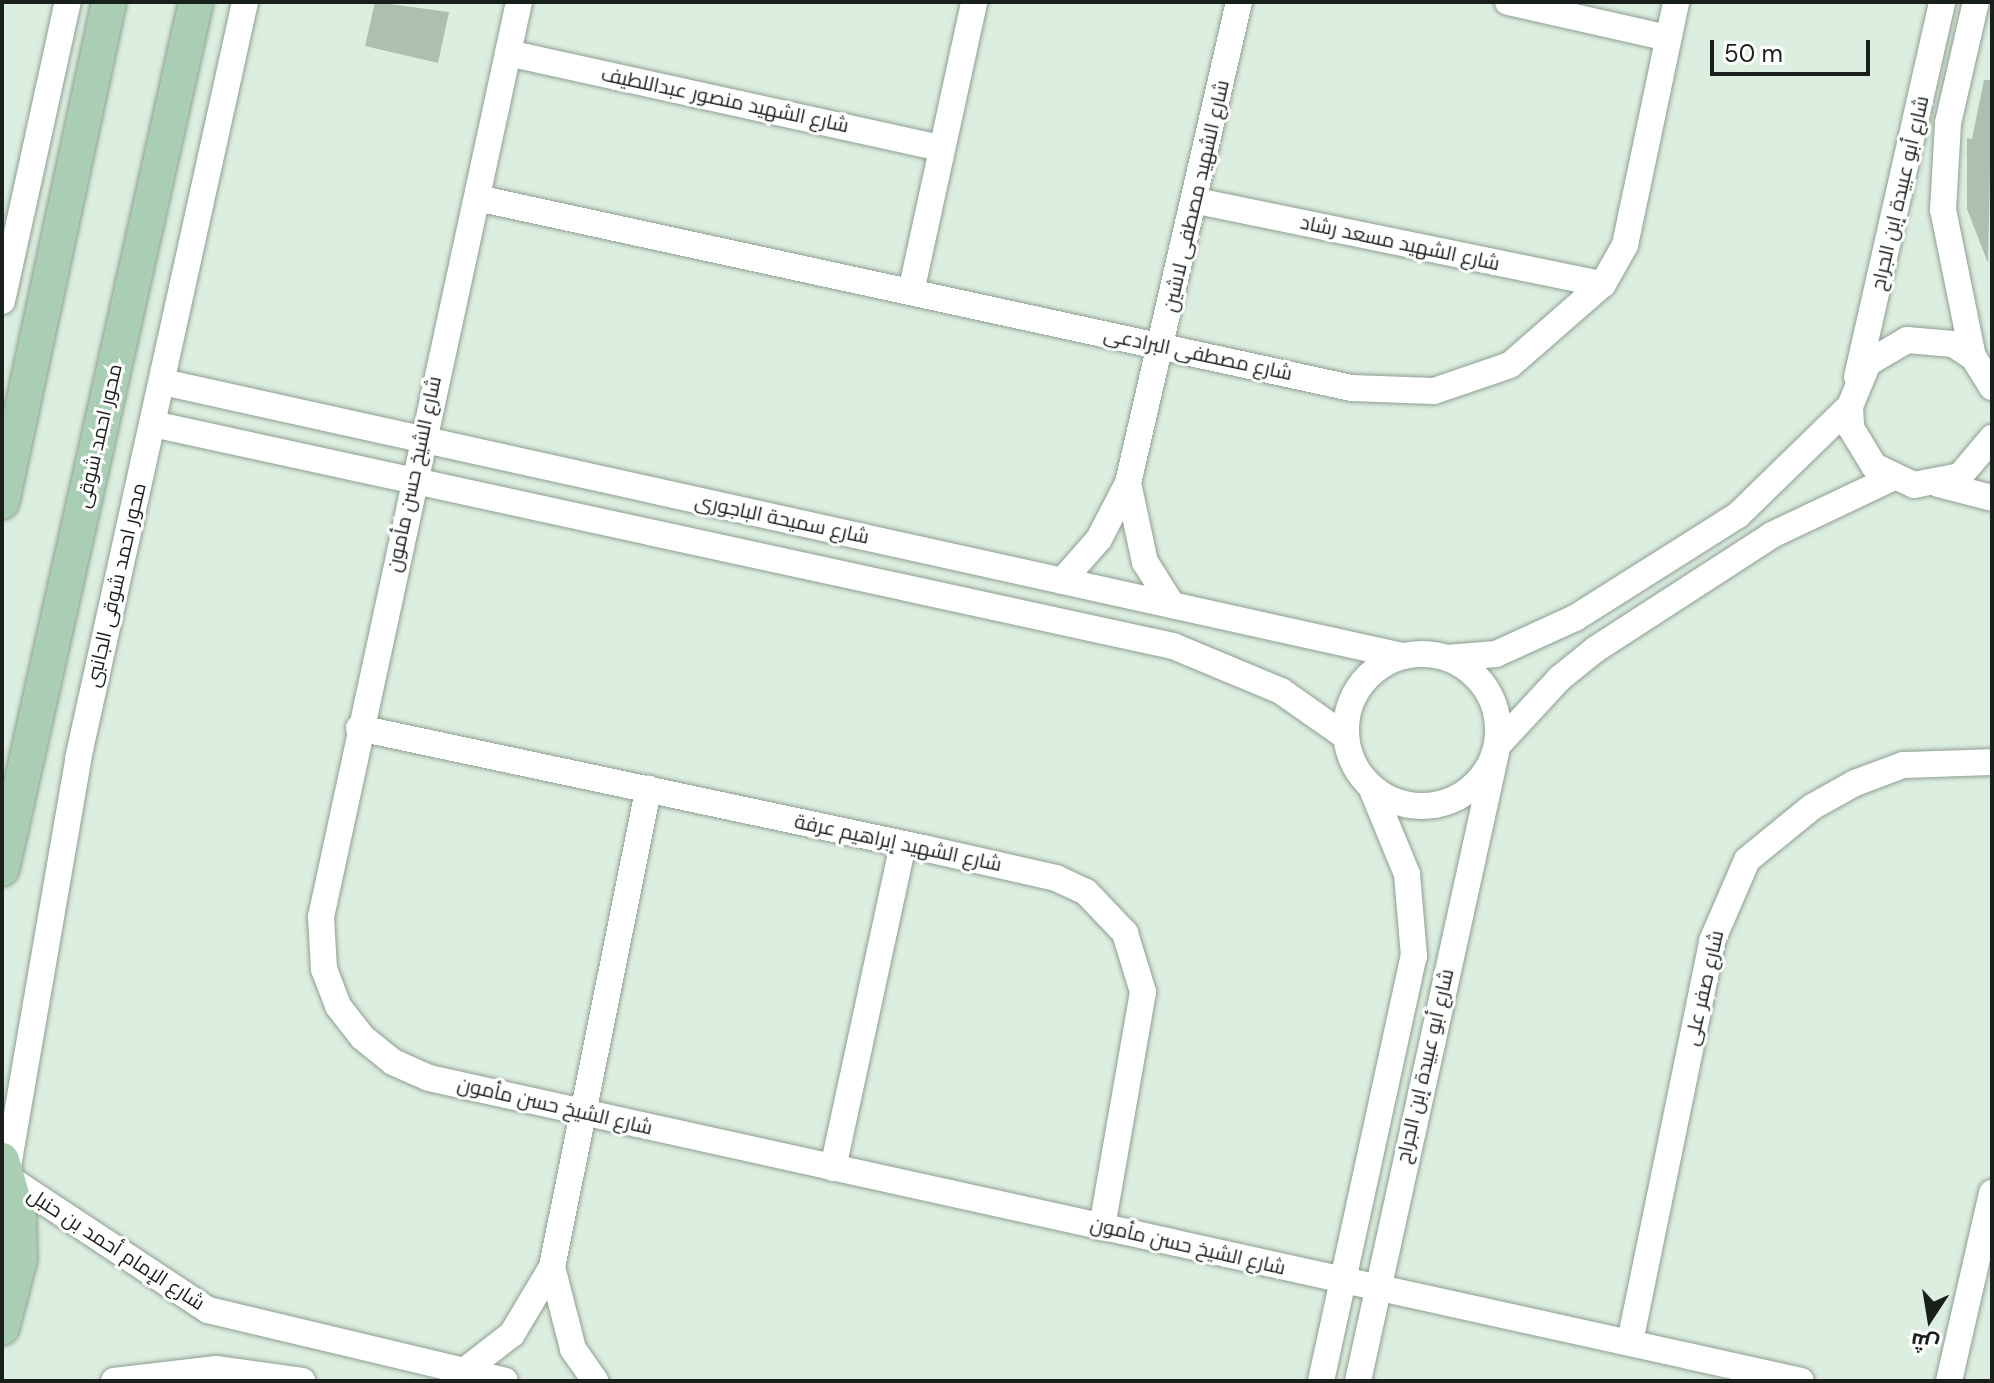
<!DOCTYPE html>
<html>
<head>
<meta charset="utf-8">
<style>
  body { margin:0 }
  #map { position:relative; width:1994px; height:1383px; overflow:hidden; background:#dceee0; font-family:"DM Sans",Cairo,sans-serif }
  div>[style] { position:absolute }
  .building>* { inset:0; background:#adbfb1 }
  .roads { filter:drop-shadow(0 0 2px #8e9f91) drop-shadow(0 0 2px #8e9f91) }
  .minor>* { height:26px; margin:-13px; padding:0 13px; transform-origin:13px; border-radius:13px; background:#fff }
  .minor>.ring { margin:-13px; padding:0; box-sizing:content-box; background:none; border:26px solid #fff; border-radius:50% }
  .major>* { height:34px; margin:-17px; padding:0 17px; transform-origin:17px; border-radius:17px; background:#aaceb3 }
  span { translate:-50% -50%; white-space:nowrap; text-align:center; line-height:1.15; -webkit-text-stroke:6px #fff; paint-order:stroke }
  .street-label { font-size:20px; color:#191f1a }
  .frame { position:absolute; inset:0; border:4px solid #191f1a; pointer-events:none }
  .north { position:absolute; left:1890px; top:1279px; width:80px; height:80px; -webkit-text-stroke:6px #fff; paint-order:stroke; rotate:192deg; font-size:22px; font-weight:700; line-height:32px; text-align:center; color:#191f1a }
  .north::after { content:''; display:block; margin:auto; width:28px; height:36px; background:#191f1a; clip-path:polygon(50% 0,100% 100%,50% 72%,0 100%) }
  .scale { position:absolute; left:1710px; top:40px; width:160px; height:36px; box-sizing:border-box; border:4px solid #191f1a; border-top:0; padding-left:10px; font-size:24px; line-height:28px; white-space:nowrap; color:#191f1a; -webkit-text-stroke:6px #fff; paint-order:stroke }
</style>
</head>
<body>
<div id="map">
  <div class="building">
    <div style="clip-path:polygon(375px 2px,449px 12px,438px 63px,365px 46px)"></div>
    <div style="clip-path:polygon(1984px 80px,1992px 80px,1988px 263px,1967px 209px,1967px 138px,1972px 139px)"></div>
  </div>
  <div class="roads">
    <div class="minor">
      <div style="left:519px;top:2px;width:936px;rotate:102.21deg"></div>
      <div style="left:321px;top:917px;width:52px;rotate:86.7deg"></div>
      <div style="left:324px;top:969px;width:40px;rotate:69deg"></div>
      <div style="left:338px;top:1006px;width:39px;rotate:52deg"></div>
      <div style="left:362px;top:1037px;width:40px;rotate:39deg"></div>
      <div style="left:393px;top:1062px;width:39px;rotate:24deg"></div>
      <div style="left:429px;top:1078px;width:1405px;rotate:12.45deg"></div>
      <div style="left:1508px;top:2px;width:164px;rotate:12.7deg"></div>
      <div style="left:508px;top:53px;width:443px;rotate:12.4deg"></div>
      <div style="left:477px;top:198px;width:894px;rotate:12.26deg"></div>
      <div style="left:1351px;top:388px;width:83px;rotate:2.1deg"></div>
      <div style="left:1434px;top:391px;width:80px;rotate:-18.9deg"></div>
      <div style="left:1510px;top:365px;width:123px;rotate:-41.1deg"></div>
      <div style="left:1603px;top:284px;width:45px;rotate:-60.6deg"></div>
      <div style="left:1625px;top:245px;width:248px;rotate:-78.1deg"></div>
      <div style="left:1197px;top:201px;width:414px;rotate:11.6deg"></div>
      <div style="left:911px;top:292px;width:297px;rotate:-77.7deg"></div>
      <div style="left:2px;top:301px;width:306px;rotate:-77.6deg"></div>
      <div style="left:1973px;top:357px;width:150px;rotate:-101.5deg"></div>
      <div style="left:1943px;top:210px;width:87px;rotate:-86.7deg"></div>
      <div style="left:1948px;top:123px;width:124px;rotate:-77deg"></div>
      <div style="left:1857px;top:377px;width:385px;rotate:-77.2deg"></div>
      <div style="left:163px;top:382px;width:1269px;rotate:12.47deg"></div>
      <div style="left:1992px;top:387px;width:36px;rotate:-122deg"></div>
      <div style="left:1973px;top:357px;width:24px;rotate:-147deg"></div>
      <div style="left:1953px;top:344px;width:46px;rotate:-175deg"></div>
      <div style="left:1907px;top:340px;width:45px;rotate:149.5deg"></div>
      <div style="left:1868px;top:363px;width:47px;rotate:112.7deg"></div>
      <div style="left:1850px;top:406px;width:22px;rotate:87deg"></div>
      <div style="left:1851px;top:428px;width:44px;rotate:58.8deg"></div>
      <div style="left:1874px;top:466px;width:44px;rotate:25.4deg"></div>
      <div style="left:1914px;top:485px;width:47px;rotate:-11.1deg"></div>
      <div style="left:1960px;top:476px;width:50px;rotate:-49.9deg"></div>
      <div style="left:153px;top:424px;width:1044px;rotate:12.28deg"></div>
      <div style="left:1173px;top:646px;width:117px;rotate:22.6deg"></div>
      <div style="left:1281px;top:691px;width:78px;rotate:35.1deg"></div>
      <div style="left:1128px;top:483px;width:81px;rotate:77.9deg"></div>
      <div style="left:1145px;top:562px;width:51px;rotate:57.9deg"></div>
      <div style="left:1938px;top:484px;width:56px;rotate:14.5deg"></div>
      <div style="left:1062px;top:581px;width:56px;rotate:-48.6deg"></div>
      <div style="left:1099px;top:539px;width:63px;rotate:-62.6deg"></div>
      <div style="left:1128px;top:483px;width:494px;rotate:-77deg"></div>
      <div class="ring" style="left:1346px;top:654px;width:126px;height:126px"></div>
      <div style="left:1447px;top:658px;width:49px;rotate:-4.7deg"></div>
      <div style="left:1496px;top:654px;width:87px;rotate:-24.5deg"></div>
      <div style="left:1575px;top:618px;width:193px;rotate:-32.3deg"></div>
      <div style="left:1738px;top:515px;width:156px;rotate:-44.2deg"></div>
      <div style="left:359px;top:728px;width:577px;rotate:12.01deg"></div>
      <div style="left:923px;top:848px;width:136px;rotate:12.7deg"></div>
      <div style="left:1056px;top:878px;width:33px;rotate:25deg"></div>
      <div style="left:1086px;top:892px;width:57px;rotate:46.4deg"></div>
      <div style="left:1125px;top:933px;width:62px;rotate:73deg"></div>
      <div style="left:1143px;top:992px;width:239px;rotate:99.9deg"></div>
      <div style="left:1497px;top:746px;width:93px;rotate:-47.2deg"></div>
      <div style="left:1560px;top:678px;width:46px;rotate:-38.9deg"></div>
      <div style="left:1596px;top:649px;width:210px;rotate:-32.9deg"></div>
      <div style="left:1772px;top:535px;width:133px;rotate:-25.4deg"></div>
      <div style="left:833px;top:1168px;width:331px;rotate:-77.8deg"></div>
      <div style="left:7px;top:1172px;width:419px;rotate:-80.2deg"></div>
      <div style="left:78px;top:759px;width:775px;rotate:-77.56deg"></div>
      <div style="left:10px;top:1179px;width:237px;rotate:33.5deg"></div>
      <div style="left:208px;top:1310px;width:305px;rotate:13.4deg"></div>
      <div style="left:552px;top:1267px;width:85px;rotate:75.6deg"></div>
      <div style="left:573px;top:1349px;width:39px;rotate:55deg"></div>
      <div style="left:1630px;top:1342px;width:409px;rotate:-78.4deg"></div>
      <div style="left:1712px;top:941px;width:88px;rotate:-66.6deg"></div>
      <div style="left:1747px;top:860px;width:84px;rotate:-39.2deg"></div>
      <div style="left:1812px;top:807px;width:49px;rotate:-29.2deg"></div>
      <div style="left:1855px;top:783px;width:51px;rotate:-20.6deg"></div>
      <div style="left:1903px;top:765px;width:89px;rotate:-1.9deg"></div>
      <div style="left:463px;top:1372px;width:62px;rotate:-37.8deg"></div>
      <div style="left:512px;top:1334px;width:78px;rotate:-59.2deg"></div>
      <div style="left:552px;top:1267px;width:488px;rotate:-78.6deg"></div>
      <div style="left:114px;top:1381px;width:103px;rotate:-6.7deg"></div>
      <div style="left:216px;top:1369px;width:87px;rotate:7.9deg"></div>
      <div style="left:1321px;top:1381px;width:435px;rotate:-77.7deg"></div>
      <div style="left:1414px;top:956px;width:82px;rotate:-94.9deg"></div>
      <div style="left:1407px;top:874px;width:92px;rotate:-112.4deg"></div>
      <div style="left:1358px;top:1381px;width:643px;rotate:-77.61deg"></div>
      <div style="left:1949px;top:1381px;width:193px;rotate:-77.1deg"></div>
    </div>
    <div class="major">
      <div style="left:2px;top:502px;width:511px;rotate:-77.92deg"></div>
      <div style="left:2px;top:869px;width:888px;rotate:-77.39deg"></div>
      <div style="left:2px;top:1160px;width:61px;rotate:73.9deg"></div>
      <div style="left:19px;top:1219px;width:40px;rotate:88.6deg"></div>
      <div style="left:20px;top:1259px;width:71px;rotate:104.6deg"></div>
    </div>
  </div>
  <div class="street-label">
    <span style="left:725px;top:100px;rotate:12deg">شارع الشهيد منصور عبداللطيف</span>
    <span style="left:1900px;top:193px;rotate:-77deg">شارع أبو عبيدة إبن الجراح</span>
    <span style="left:1196px;top:196px;rotate:-77deg">شارع الشهيد مصطفى لاشين</span>
    <span style="left:1400px;top:243px;rotate:12deg">شارع الشهيد مسعد رشاد</span>
    <span style="left:1198px;top:354px;rotate:12deg">شارع مصطفى البرادعى</span>
    <span style="left:99px;top:436px;rotate:-77deg">محور احمد شوقى</span>
    <span style="left:414px;top:474px;rotate:-78deg">شارع الشيخ حسن مأمون</span>
    <span style="left:782px;top:519px;rotate:12deg">شارع سميحة الباجورى</span>
    <span style="left:116px;top:585px;rotate:-77deg">محور احمد شوقى الجانبى</span>
    <span style="left:898px;top:843px;rotate:12deg">شارع الشهيد إبراهيم عرفة</span>
    <span style="left:1704px;top:988px;rotate:-77deg">شارع صفر على</span>
    <span style="left:1425px;top:1066px;rotate:-77deg">شارع أبو عبيدة إبن الجراح</span>
    <span style="left:555px;top:1106px;rotate:13deg">شارع الشيخ حسن مأمون</span>
    <span style="left:1188px;top:1246px;rotate:13deg">شارع الشيخ حسن مأمون</span>
    <span style="left:116px;top:1249px;rotate:33deg">شارع الإمام أحمد بن حنبل</span>
  </div>
  <div class="frame"></div>
  <div class="north">ش</div>
  <div class="scale">50 m</div>
</div>
</body>
</html>
